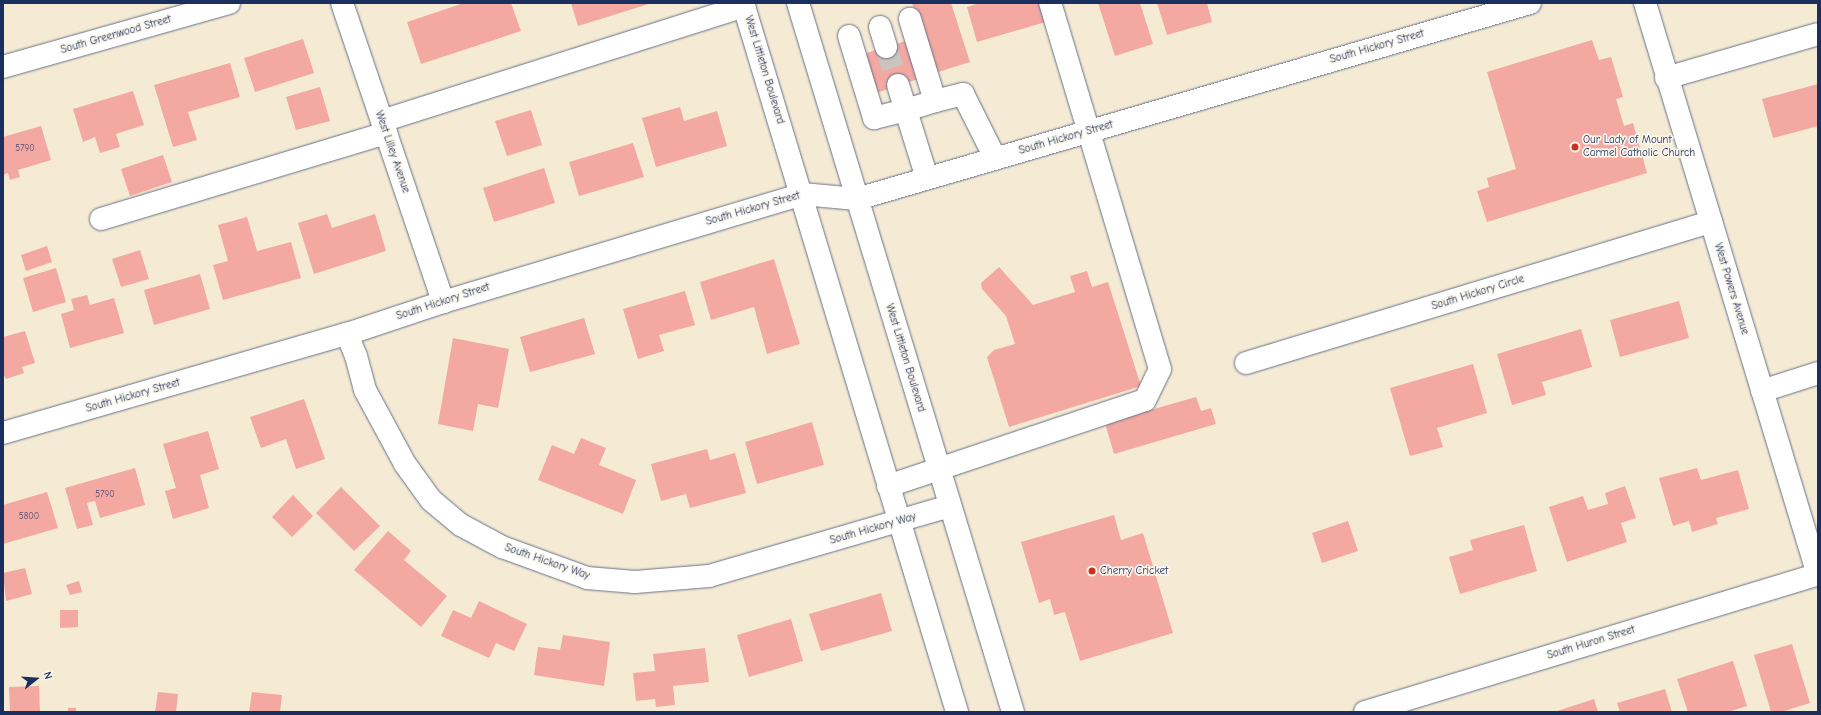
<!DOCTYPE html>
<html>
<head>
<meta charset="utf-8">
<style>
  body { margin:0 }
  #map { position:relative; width:1821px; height:715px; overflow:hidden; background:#f5ebd5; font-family:"Comic Neue",sans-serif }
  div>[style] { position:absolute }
  .building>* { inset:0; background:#f3a8a1 }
  .minor-tunnel>* { height:22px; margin-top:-11px; transform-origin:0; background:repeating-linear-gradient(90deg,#c9c5bd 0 22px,transparent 0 33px) }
  .roads { filter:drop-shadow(0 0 1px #677188) drop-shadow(0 0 1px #677188) }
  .minor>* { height:22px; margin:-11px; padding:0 11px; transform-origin:11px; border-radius:11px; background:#fff }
  .major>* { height:22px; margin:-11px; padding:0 11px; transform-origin:11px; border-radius:11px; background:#fff }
  .dots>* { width:11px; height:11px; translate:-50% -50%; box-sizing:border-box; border:2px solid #fbf7ec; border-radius:50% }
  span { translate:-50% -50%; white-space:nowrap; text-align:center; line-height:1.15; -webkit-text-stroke:3.5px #fbf7ec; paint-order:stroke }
  .number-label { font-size:9px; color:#514d6f }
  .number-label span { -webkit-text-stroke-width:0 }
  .street-label { font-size:11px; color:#1b2f5e }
  .poi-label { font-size:11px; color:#1b2f5e }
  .left { translate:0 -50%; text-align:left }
  .frame { position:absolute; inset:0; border:4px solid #1b2f5e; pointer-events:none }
  .north { position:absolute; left:16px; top:659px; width:40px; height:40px; -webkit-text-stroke:3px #fbf7ec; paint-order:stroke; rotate:73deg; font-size:11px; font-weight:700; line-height:16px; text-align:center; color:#1b2f5e }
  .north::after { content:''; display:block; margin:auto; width:14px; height:18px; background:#1b2f5e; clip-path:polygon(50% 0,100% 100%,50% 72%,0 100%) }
</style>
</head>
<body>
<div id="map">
  <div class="building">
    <div style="clip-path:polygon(464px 3px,511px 3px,521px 31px,421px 64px,407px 22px)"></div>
    <div style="clip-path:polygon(571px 3px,652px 3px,578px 26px)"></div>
    <div style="clip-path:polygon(912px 3px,951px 3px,970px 62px,935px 73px)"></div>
    <div style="clip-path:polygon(980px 3px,1044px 3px,1049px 21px,977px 42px,967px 7px)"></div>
    <div style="clip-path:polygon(1098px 3px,1140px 3px,1153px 44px,1115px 56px)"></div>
    <div style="clip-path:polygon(1157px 3px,1207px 3px,1212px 22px,1167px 35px)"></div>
    <div style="clip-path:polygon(303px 39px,314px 73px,255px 92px,244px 58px)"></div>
    <div style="clip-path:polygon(912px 39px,924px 77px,873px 94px,860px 55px)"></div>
    <div style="clip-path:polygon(1592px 40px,1599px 60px,1611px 57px,1623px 97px,1616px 99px,1624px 126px,1633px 123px,1647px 173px,1487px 222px,1477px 191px,1489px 187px,1487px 178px,1516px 169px,1487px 72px)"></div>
    <div style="clip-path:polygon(230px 63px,240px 97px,188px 112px,197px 140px,173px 147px,154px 85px)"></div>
    <div style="clip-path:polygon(1818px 84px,1818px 126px,1773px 138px,1762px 99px)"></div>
    <div style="clip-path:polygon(320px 87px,330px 121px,296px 130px,286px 97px)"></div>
    <div style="clip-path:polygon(133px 91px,144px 125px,116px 134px,120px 147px,100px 153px,95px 137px,83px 142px,73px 109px)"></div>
    <div style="clip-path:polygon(680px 107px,684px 121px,717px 111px,727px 146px,656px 167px,642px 118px)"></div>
    <div style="clip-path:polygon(531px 110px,542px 145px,507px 156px,495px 121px)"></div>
    <div style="clip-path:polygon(41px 126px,51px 160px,18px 170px,20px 177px,10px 180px,8px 173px,3px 175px,3px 137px)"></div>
    <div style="clip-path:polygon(633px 143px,644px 177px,579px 196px,569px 162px)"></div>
    <div style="clip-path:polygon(163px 155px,172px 182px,130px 196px,121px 169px)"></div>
    <div style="clip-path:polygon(544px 168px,555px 203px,494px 222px,483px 188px)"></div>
    <div style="clip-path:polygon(327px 214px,332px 228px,375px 214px,386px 251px,314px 274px,298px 223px)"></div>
    <div style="clip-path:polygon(247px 217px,257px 251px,291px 242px,301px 278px,223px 300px,213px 265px,228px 261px,218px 225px)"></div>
    <div style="clip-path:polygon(47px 246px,52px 262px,26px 271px,21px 255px)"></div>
    <div style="clip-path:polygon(140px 250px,149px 279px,121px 287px,112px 259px)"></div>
    <div style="clip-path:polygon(774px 259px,800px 344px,767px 354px,754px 307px,711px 320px,700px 282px)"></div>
    <div style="clip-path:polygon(999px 267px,1033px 305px,1075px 292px,1070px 276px,1087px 271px,1092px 287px,1108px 282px,1141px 386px,1009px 427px,987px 357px,994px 350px,1015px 344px,1006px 316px,982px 289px,981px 283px)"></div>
    <div style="clip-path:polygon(56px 268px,66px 302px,33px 312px,23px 278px)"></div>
    <div style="clip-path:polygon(200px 274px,210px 309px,154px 325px,144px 290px)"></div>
    <div style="clip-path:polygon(685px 291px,695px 325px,659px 335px,664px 351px,638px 359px,623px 309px)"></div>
    <div style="clip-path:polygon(87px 295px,90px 305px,114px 298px,124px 333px,70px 348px,61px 314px,74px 310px,71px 299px)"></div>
    <div style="clip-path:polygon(1679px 301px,1689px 338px,1620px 357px,1610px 320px)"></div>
    <div style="clip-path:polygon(584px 318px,595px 354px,530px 372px,520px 337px)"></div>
    <div style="clip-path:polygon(1581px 329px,1592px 367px,1542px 382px,1546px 395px,1512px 405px,1497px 354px)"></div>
    <div style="clip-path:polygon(25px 331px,35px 363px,22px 367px,24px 373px,6px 379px,3px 373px,3px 337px)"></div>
    <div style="clip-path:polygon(453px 338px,509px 349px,498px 408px,478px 404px,473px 431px,438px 424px)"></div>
    <div style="clip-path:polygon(1473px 364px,1487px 413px,1437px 428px,1443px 447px,1410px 456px,1390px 388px)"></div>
    <div style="clip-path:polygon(1196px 397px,1201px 411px,1211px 408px,1216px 424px,1114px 454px,1105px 423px)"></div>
    <div style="clip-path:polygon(304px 399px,325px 459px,296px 469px,286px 439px,261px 448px,250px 417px)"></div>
    <div style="clip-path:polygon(812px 422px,824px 465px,757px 484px,745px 442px)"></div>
    <div style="clip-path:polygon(208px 431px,219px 469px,200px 475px,209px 508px,173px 519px,165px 491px,176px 488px,163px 444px)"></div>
    <div style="clip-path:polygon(581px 438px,606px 448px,599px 465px,636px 480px,623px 514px,538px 480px,552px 445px,574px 454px)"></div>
    <div style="clip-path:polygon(707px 449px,710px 460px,735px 453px,746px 493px,690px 508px,686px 494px,661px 501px,651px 464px)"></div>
    <div style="clip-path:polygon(135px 468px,145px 505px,100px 518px,95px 501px,87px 503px,93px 525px,77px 529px,65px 488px)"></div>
    <div style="clip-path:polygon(1697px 468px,1701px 480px,1738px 470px,1749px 509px,1716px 518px,1718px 524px,1692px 532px,1689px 521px,1673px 526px,1659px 478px)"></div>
    <div style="clip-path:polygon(1625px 486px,1636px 518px,1621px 523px,1627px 542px,1567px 562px,1549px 507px,1583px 496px,1588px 510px,1608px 504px,1605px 493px)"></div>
    <div style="clip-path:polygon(341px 487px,380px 526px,354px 551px,316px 513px)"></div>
    <div style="clip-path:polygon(47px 492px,58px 528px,3px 544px,3px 505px)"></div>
    <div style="clip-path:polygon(293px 495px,313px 516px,292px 537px,272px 517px)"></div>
    <div style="clip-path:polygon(1114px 515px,1121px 540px,1143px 533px,1173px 633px,1080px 661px,1065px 612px,1054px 615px,1050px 599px,1039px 603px,1021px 542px)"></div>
    <div style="clip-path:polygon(1348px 521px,1358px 551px,1322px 563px,1312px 533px)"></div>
    <div style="clip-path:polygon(1524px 525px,1537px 571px,1460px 594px,1449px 557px,1473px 550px,1470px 540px)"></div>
    <div style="clip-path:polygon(388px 531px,411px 551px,404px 560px,447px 596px,421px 627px,354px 570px)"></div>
    <div style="clip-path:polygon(25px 568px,32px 594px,6px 601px,3px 573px)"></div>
    <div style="clip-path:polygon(79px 581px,82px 592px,70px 595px,66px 585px)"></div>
    <div style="clip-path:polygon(881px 593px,892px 631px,821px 651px,809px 614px)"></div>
    <div style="clip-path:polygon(479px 601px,527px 624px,514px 651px,496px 643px,489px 658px,441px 636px,453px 610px,471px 618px)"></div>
    <div style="clip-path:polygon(60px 610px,78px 610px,78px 627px,60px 628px)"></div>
    <div style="clip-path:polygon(791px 619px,803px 661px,749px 677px,737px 635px)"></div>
    <div style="clip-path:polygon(563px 635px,610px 642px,604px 686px,534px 675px,538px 647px,560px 650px)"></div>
    <div style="clip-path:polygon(1792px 644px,1810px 703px,1781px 712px,1771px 712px,1754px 655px)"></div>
    <div style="clip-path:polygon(705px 648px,709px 682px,673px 686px,675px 705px,656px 707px,655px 699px,636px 701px,633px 673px,655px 671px,653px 654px)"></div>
    <div style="clip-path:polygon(1733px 661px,1747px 706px,1728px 712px,1688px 712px,1677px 679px)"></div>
    <div style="clip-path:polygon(39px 686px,40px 712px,10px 712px,9px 687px)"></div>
    <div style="clip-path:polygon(1665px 689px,1672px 712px,1620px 712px,1617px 703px)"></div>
    <div style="clip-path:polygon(158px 692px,178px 694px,176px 712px,155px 712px)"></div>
    <div style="clip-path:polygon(252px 692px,282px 695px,280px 712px,249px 712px)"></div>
    <div style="clip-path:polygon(1594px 699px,1598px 712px,1554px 712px)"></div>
    <div style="clip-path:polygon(68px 708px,76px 708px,76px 712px,68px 712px)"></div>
  </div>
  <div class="minor-tunnel">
    <div style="left:886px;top:47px;width:40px;rotate:72deg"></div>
  </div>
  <div class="roads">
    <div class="minor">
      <div style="left:342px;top:3px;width:316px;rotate:71.3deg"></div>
      <div style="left:1645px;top:3px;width:598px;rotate:73.17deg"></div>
      <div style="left:880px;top:27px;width:21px;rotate:73deg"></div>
      <div style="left:849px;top:36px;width:86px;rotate:73deg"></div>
      <div style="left:874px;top:118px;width:33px;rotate:-14deg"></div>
      <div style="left:906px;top:110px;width:30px;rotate:-17deg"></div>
      <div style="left:935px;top:101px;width:86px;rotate:-107deg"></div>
      <div style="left:3px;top:67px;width:235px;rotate:-15.8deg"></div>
      <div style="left:1666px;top:78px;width:158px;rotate:-16.1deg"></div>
      <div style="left:898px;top:85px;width:97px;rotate:72.7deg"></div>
      <div style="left:935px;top:101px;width:29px;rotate:-14deg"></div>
      <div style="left:963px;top:94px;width:72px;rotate:63.4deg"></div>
      <div style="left:382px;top:121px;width:380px;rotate:-17.6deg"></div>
      <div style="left:101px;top:219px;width:298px;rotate:-16.8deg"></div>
      <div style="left:347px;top:334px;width:24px;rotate:68deg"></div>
      <div style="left:356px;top:356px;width:35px;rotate:75deg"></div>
      <div style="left:365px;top:390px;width:84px;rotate:61.6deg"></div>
      <div style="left:405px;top:464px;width:44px;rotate:54.2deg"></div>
      <div style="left:431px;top:500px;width:39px;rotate:40deg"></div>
      <div style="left:461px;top:525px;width:47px;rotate:28.2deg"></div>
      <div style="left:502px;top:547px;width:90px;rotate:20deg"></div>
      <div style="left:587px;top:578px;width:48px;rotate:4.8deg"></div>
      <div style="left:635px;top:582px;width:74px;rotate:-4.6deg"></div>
      <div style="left:709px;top:576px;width:251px;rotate:-16.2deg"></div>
      <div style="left:1246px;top:363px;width:486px;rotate:-16.9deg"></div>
      <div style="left:1762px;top:391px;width:59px;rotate:-17.8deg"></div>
      <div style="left:3px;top:433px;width:358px;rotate:-16.1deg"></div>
      <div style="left:347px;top:334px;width:101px;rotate:-18.4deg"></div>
      <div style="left:443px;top:302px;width:375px;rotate:-16.7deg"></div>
      <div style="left:802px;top:194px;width:55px;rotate:5.2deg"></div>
      <div style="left:857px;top:199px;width:701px;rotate:-16.24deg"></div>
      <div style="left:888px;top:486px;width:271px;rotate:-18.5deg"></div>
      <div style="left:1145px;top:400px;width:34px;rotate:-64deg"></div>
      <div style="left:1160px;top:369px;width:382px;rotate:-106.7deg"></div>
      <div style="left:1365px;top:712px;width:474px;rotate:-16.9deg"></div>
    </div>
    <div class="major">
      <div style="left:743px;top:3px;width:741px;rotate:73.2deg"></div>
      <div style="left:798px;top:3px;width:741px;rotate:73.13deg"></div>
    </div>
  </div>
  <div class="dots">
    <div style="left:1575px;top:147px;background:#c8321e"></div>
    <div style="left:1092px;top:571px;background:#c8321e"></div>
  </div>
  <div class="number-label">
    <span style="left:25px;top:148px">5790</span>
    <span style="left:105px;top:494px">5790</span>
    <span style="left:29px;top:516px">5800</span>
  </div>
  <div class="street-label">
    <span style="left:116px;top:35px;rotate:-16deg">South Greenwood Street</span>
    <span style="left:1377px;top:47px;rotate:-16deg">South Hickory Street</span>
    <span style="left:764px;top:70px;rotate:73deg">West Littleton Boulevard</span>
    <span style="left:1066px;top:138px;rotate:-16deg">South Hickory Street</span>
    <span style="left:392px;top:152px;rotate:71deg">West Lilley Avenue</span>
    <span style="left:753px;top:209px;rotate:-16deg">South Hickory Street</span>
    <span style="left:1731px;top:289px;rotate:73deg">West Powers Avenue</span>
    <span style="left:1478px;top:293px;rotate:-17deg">South Hickory Circle</span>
    <span style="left:443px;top:302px;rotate:-18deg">South Hickory Street</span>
    <span style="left:905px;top:358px;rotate:73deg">West Littleton Boulevard</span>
    <span style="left:133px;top:396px;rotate:-16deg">South Hickory Street</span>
    <span style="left:873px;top:529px;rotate:-16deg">South Hickory Way</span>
    <span style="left:547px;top:562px;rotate:19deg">South Hickory Way</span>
    <span style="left:1591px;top:643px;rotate:-17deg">South Huron Street</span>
  </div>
  <div class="poi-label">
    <span class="left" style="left:1583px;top:147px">Our Lady of Mount<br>Carmel Catholic Church</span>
    <span class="left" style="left:1100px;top:571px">Cherry Cricket</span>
  </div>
  <div class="frame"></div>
  <div class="north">N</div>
</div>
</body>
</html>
